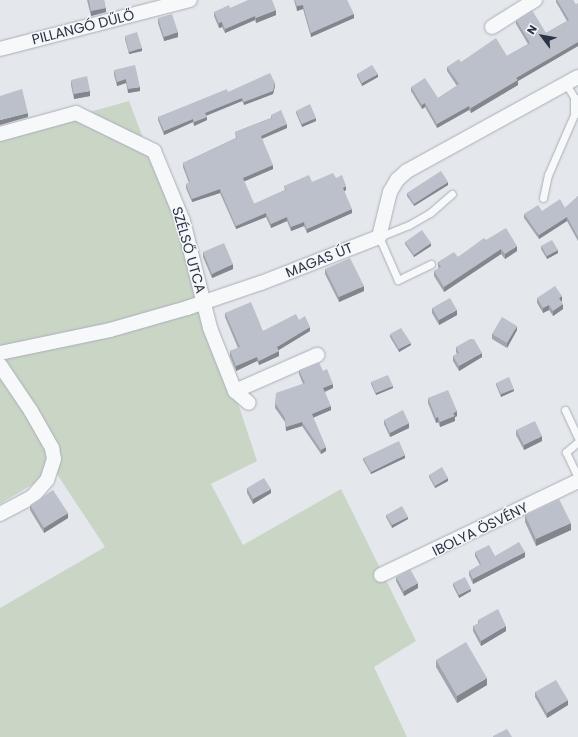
<!DOCTYPE html>
<html>
<head>
<meta charset="utf-8">
<style>
  body { margin:0 }
  #map { position:relative; width:578px; height:737px; overflow:hidden; background:#e4e7ec; font-family:Poppins,sans-serif }
  div>[style] { position:absolute }
  .green>* { inset:0; background:#c9d6c5 }
  .roads { filter:drop-shadow(0 0 1px #a9aeb7) drop-shadow(0 0 1px #a9aeb7) }
  .lane>* { height:7px; margin:-3.5px; padding:0 3.5px; transform-origin:3.5px; border-radius:3.5px; background:#f7f8fa }
  .street>* { height:14px; margin:-7px; padding:0 7px; transform-origin:7px; border-radius:7px; background:#f7f8fa }
  .wall>* { inset:0; background:#a1a5ae }
  .shaded-wall>* { inset:0; background:#83868d }
  .building>* { inset:0; background:#bbc0ca }
  span { translate:-50% -50%; white-space:nowrap; text-align:center; line-height:1.15; -webkit-text-stroke:3px #f4f6f9; paint-order:stroke }
  .street-label { font-size:14px; color:#2b3445 }
  .north { position:absolute; left:522px; top:16px; width:40px; height:40px; -webkit-text-stroke:3px #f4f6f9; paint-order:stroke; rotate:302deg; font-size:11px; font-weight:700; line-height:16px; text-align:center; color:#2b3445 }
  .north::after { content:''; display:block; margin:auto; width:14px; height:18px; background:#2b3445; clip-path:polygon(50% 0,100% 100%,50% 72%,0 100%) }
</style>
</head>
<body>
<div id="map">
  <div class="green">
    <div style="clip-path:polygon(129px 101px,200px 288px,257px 461px,211px 484px,243px 545px,341px 489px,416px 641px,374px 667px,407px 737px,0 737px,0 608px,105px 547px,55px 471px,0 504px,0 137px)"></div>
  </div>
  <div class="roads">
    <div class="lane">
      <div style="left:543px;top:198px;width:24px;rotate:-78deg"></div>
      <div style="left:548px;top:175px;width:65px;rotate:-66.6deg"></div>
      <div style="left:574px;top:115px;width:18px;rotate:-90deg"></div>
      <div style="left:574px;top:97px;width:15px;rotate:-122deg"></div>
      <div style="left:431px;top:264px;width:37px;rotate:154deg"></div>
      <div style="left:398px;top:280px;width:47px;rotate:-113.8deg"></div>
      <div style="left:379px;top:237px;width:32px;rotate:-22deg"></div>
      <div style="left:409px;top:225px;width:24px;rotate:-30deg"></div>
      <div style="left:430px;top:213px;width:29px;rotate:-41deg"></div>
      <div style="left:565px;top:410px;width:31px;rotate:65deg"></div>
      <div style="left:578px;top:442px;width:16px;rotate:140deg"></div>
      <div style="left:566px;top:452px;width:29px;rotate:65deg"></div>
    </div>
    <div class="street">
      <div style="left:492px;top:27px;width:51px;rotate:-32.1deg"></div>
      <div style="left:0;top:49px;width:196px;rotate:-14.5deg"></div>
      <div style="left:0;top:134px;width:79px;rotate:-15.4deg"></div>
      <div style="left:76px;top:113px;width:87px;rotate:26deg"></div>
      <div style="left:154px;top:151px;width:76px;rotate:67.5deg"></div>
      <div style="left:183px;top:221px;width:110px;rotate:75.8deg"></div>
      <div style="left:210px;top:328px;width:68px;rotate:68.4deg"></div>
      <div style="left:235px;top:391px;width:18px;rotate:41deg"></div>
      <div style="left:0;top:353px;width:112px;rotate:-11.8deg"></div>
      <div style="left:110px;top:330px;width:80px;rotate:-15.9deg"></div>
      <div style="left:187px;top:308px;width:78px;rotate:-18.7deg"></div>
      <div style="left:261px;top:283px;width:127px;rotate:-21.3deg"></div>
      <div style="left:379px;top:237px;width:46px;rotate:-76.3deg"></div>
      <div style="left:390px;top:192px;width:14px;rotate:-60deg"></div>
      <div style="left:397px;top:180px;width:13px;rotate:-42deg"></div>
      <div style="left:407px;top:171px;width:195px;rotate:-28.8deg"></div>
      <div style="left:0;top:365px;width:55px;rotate:56deg"></div>
      <div style="left:31px;top:411px;width:43px;rotate:60.4deg"></div>
      <div style="left:52px;top:448px;width:11px;rotate:80deg"></div>
      <div style="left:54px;top:459px;width:22px;rotate:108deg"></div>
      <div style="left:47px;top:480px;width:23px;rotate:131deg"></div>
      <div style="left:32px;top:497px;width:36px;rotate:152deg"></div>
      <div style="left:235px;top:391px;width:90px;rotate:-23.7deg"></div>
      <div style="left:381px;top:575px;width:218px;rotate:-25.5deg"></div>
    </div>
  </div>
  <div class="wall">
    <div style="clip-path:polygon(87px 0,104px 0,106px 12px,91px 16px)"></div>
    <div style="clip-path:polygon(294px 0,347px 0,354px 18px,311px 37px,303px 9px,297px 11px)"></div>
    <div style="clip-path:polygon(556px 0,573px 0,576px 5px,578px 3px,578px 46px,518px 81px,518px 85px,471px 113px,469px 110px,437px 128px,425px 107px,422px 109px,411px 91px,411px 87px,438px 98px,457px 86px,447px 71px,447px 67px,461px 62px,507px 56px,528px 44px,516px 24px,516px 20px,546px 33px,567px 21px,556px 2px)"></div>
    <div style="clip-path:polygon(230px 8px,276px 15px,256px 23px,255px 20px,225px 33px,222px 27px,219px 28px,214px 16px,214px 12px)"></div>
    <div style="clip-path:polygon(158px 18px,178px 37px,164px 41px,158px 23px)"></div>
    <div style="clip-path:polygon(125px 36px,142px 51px,129px 54px,125px 39px)"></div>
    <div style="clip-path:polygon(114px 70px,140px 91px,128px 93px,126px 83px,117px 86px,114px 75px)"></div>
    <div style="clip-path:polygon(357px 74px,378px 77px,362px 86px,357px 76px)"></div>
    <div style="clip-path:polygon(71px 80px,90px 96px,74px 99px,71px 85px)"></div>
    <div style="clip-path:polygon(275px 86px,273px 94px,244px 105px,242px 101px,206px 116px,207px 120px,194px 126px,193px 122px,164px 135px,158px 120px,158px 117px,228px 92px)"></div>
    <div style="clip-path:polygon(296px 111px,316px 121px,302px 127px,296px 113px)"></div>
    <div style="clip-path:polygon(271px 115px,287px 128px,262px 139px,273px 169px,244px 181px,254px 204px,285px 190px,284px 186px,312px 182px,336px 178px,346px 190px,344px 191px,352px 213px,307px 233px,304px 226px,291px 231px,287px 221px,271px 228px,266px 217px,236px 229px,220px 193px,192px 202px,186px 188px,186px 184px,189px 183px,183px 167px,183px 163px,236px 138px,235px 132px,271px 118px)"></div>
    <div style="clip-path:polygon(448px 185px,414px 206px,407px 196px,407px 193px)"></div>
    <div style="clip-path:polygon(578px 196px,578px 241px,567px 221px,539px 239px,524px 218px,524px 214px,565px 208px)"></div>
    <div style="clip-path:polygon(486px 240px,517px 251px,505px 259px,501px 254px,444px 292px,434px 276px,434px 271px,439px 268px,438px 267px,438px 262px,458px 257px)"></div>
    <div style="clip-path:polygon(405px 242px,431px 246px,414px 257px,405px 244px)"></div>
    <div style="clip-path:polygon(541px 246px,558px 253px,547px 259px,541px 249px)"></div>
    <div style="clip-path:polygon(203px 252px,233px 269px,212px 278px,203px 257px)"></div>
    <div style="clip-path:polygon(325px 269px,364px 291px,339px 302px,325px 274px)"></div>
    <div style="clip-path:polygon(537px 298px,562px 301px,561px 302px,563px 309px,553px 316px,549px 310px,543px 313px,537px 303px)"></div>
    <div style="clip-path:polygon(432px 308px,457px 315px,439px 325px,432px 313px)"></div>
    <div style="clip-path:polygon(225px 313px,263px 331px,299px 320px,310px 331px,279px 350px,279px 356px,259px 365px,257px 361px,236px 371px,230px 356px,230px 351px,238px 348px,225px 317px)"></div>
    <div style="clip-path:polygon(517px 330px,507px 348px,492px 339px,492px 334px)"></div>
    <div style="clip-path:polygon(390px 334px,411px 345px,399px 352px,390px 337px)"></div>
    <div style="clip-path:polygon(456px 347px,482px 357px,459px 371px,453px 361px,453px 356px,457px 354px,456px 352px)"></div>
    <div style="clip-path:polygon(299px 370px,323px 371px,333px 388px,325px 392px,331px 410px,313px 418px,326px 451px,321px 454px,302px 426px,286px 431px,285px 422px,275px 408px,275px 403px,303px 384px,299px 374px)"></div>
    <div style="clip-path:polygon(371px 382px,393px 388px,376px 395px,371px 384px)"></div>
    <div style="clip-path:polygon(496px 383px,514px 391px,501px 397px,496px 385px)"></div>
    <div style="clip-path:polygon(428px 398px,457px 416px,455px 417px,455px 421px,440px 427px,438px 422px,436px 423px,428px 403px)"></div>
    <div style="clip-path:polygon(384px 420px,409px 428px,390px 437px,384px 424px)"></div>
    <div style="clip-path:polygon(516px 430px,542px 441px,524px 450px,516px 435px)"></div>
    <div style="clip-path:polygon(363px 458px,405px 458px,371px 474px,363px 460px)"></div>
    <div style="clip-path:polygon(429px 475px,448px 481px,435px 488px,429px 477px)"></div>
    <div style="clip-path:polygon(247px 488px,271px 493px,253px 504px,247px 493px)"></div>
    <div style="clip-path:polygon(30px 505px,68px 518px,44px 533px,30px 510px)"></div>
    <div style="clip-path:polygon(386px 515px,408px 519px,392px 528px,386px 517px)"></div>
    <div style="clip-path:polygon(525px 515px,571px 530px,536px 546px,525px 522px)"></div>
    <div style="clip-path:polygon(475px 552px,495px 556px,525px 557px,473px 584px,469px 575px,469px 571px,480px 565px,475px 556px)"></div>
    <div style="clip-path:polygon(396px 577px,418px 588px,404px 596px,396px 581px)"></div>
    <div style="clip-path:polygon(453px 583px,471px 591px,459px 598px,453px 586px)"></div>
    <div style="clip-path:polygon(478px 620px,506px 631px,481px 646px,473px 631px,473px 626px,478px 624px)"></div>
    <div style="clip-path:polygon(436px 660px,487px 685px,457px 703px,436px 667px)"></div>
    <div style="clip-path:polygon(535px 692px,568px 705px,547px 718px,535px 697px)"></div>
  </div>
  <div class="shaded-wall">
    <div style="clip-path:polygon(303px 5px,303px 9px,297px 11px,297px 6px)"></div>
    <div style="clip-path:polygon(106px 8px,106px 12px,91px 16px,91px 11px)"></div>
    <div style="clip-path:polygon(276px 10px,276px 15px,256px 23px,256px 18px)"></div>
    <div style="clip-path:polygon(354px 14px,354px 18px,311px 37px,311px 33px)"></div>
    <div style="clip-path:polygon(255px 16px,255px 20px,225px 33px,225px 29px)"></div>
    <div style="clip-path:polygon(222px 22px,222px 27px,219px 28px,219px 23px)"></div>
    <div style="clip-path:polygon(178px 32px,178px 37px,164px 41px,164px 37px)"></div>
    <div style="clip-path:polygon(578px 42px,578px 46px,518px 81px,518px 85px,471px 113px,471px 108px,516px 78px)"></div>
    <div style="clip-path:polygon(142px 48px,142px 51px,129px 54px,129px 52px)"></div>
    <div style="clip-path:polygon(378px 74px,378px 77px,362px 86px,362px 83px)"></div>
    <div style="clip-path:polygon(126px 79px,126px 83px,117px 86px,117px 82px)"></div>
    <div style="clip-path:polygon(275px 83px,275px 86px,273px 94px,244px 105px,244px 102px)"></div>
    <div style="clip-path:polygon(140px 87px,140px 91px,128px 93px,128px 89px)"></div>
    <div style="clip-path:polygon(90px 91px,90px 96px,74px 99px,74px 94px)"></div>
    <div style="clip-path:polygon(242px 98px,242px 101px,205px 116px,205px 113px)"></div>
    <div style="clip-path:polygon(425px 103px,425px 107px,422px 109px,422px 105px)"></div>
    <div style="clip-path:polygon(469px 106px,469px 110px,437px 128px,437px 124px)"></div>
    <div style="clip-path:polygon(28px 113px,28px 117px,0 125px,0 120px)"></div>
    <div style="clip-path:polygon(207px 117px,207px 120px,194px 126px,194px 122px)"></div>
    <div style="clip-path:polygon(316px 118px,316px 121px,302px 127px,302px 124px)"></div>
    <div style="clip-path:polygon(193px 119px,193px 122px,164px 135px,164px 131px)"></div>
    <div style="clip-path:polygon(287px 124px,287px 128px,261px 139px,261px 136px)"></div>
    <div style="clip-path:polygon(273px 165px,273px 169px,243px 182px,243px 178px)"></div>
    <div style="clip-path:polygon(448px 182px,448px 185px,414px 206px,414px 204px)"></div>
    <div style="clip-path:polygon(346px 186px,346px 190px,343px 192px,343px 188px)"></div>
    <div style="clip-path:polygon(220px 189px,220px 193px,192px 202px,192px 199px)"></div>
    <div style="clip-path:polygon(352px 209px,352px 213px,307px 233px,307px 229px)"></div>
    <div style="clip-path:polygon(266px 213px,266px 217px,236px 229px,236px 226px)"></div>
    <div style="clip-path:polygon(287px 217px,287px 221px,271px 228px,271px 224px)"></div>
    <div style="clip-path:polygon(567px 217px,567px 221px,539px 239px,539px 235px)"></div>
    <div style="clip-path:polygon(304px 222px,304px 226px,291px 231px,291px 227px)"></div>
    <div style="clip-path:polygon(431px 243px,431px 246px,414px 257px,414px 255px)"></div>
    <div style="clip-path:polygon(517px 246px,517px 251px,505px 259px,505px 254px)"></div>
    <div style="clip-path:polygon(501px 249px,501px 254px,444px 292px,444px 287px)"></div>
    <div style="clip-path:polygon(558px 250px,558px 253px,547px 259px,547px 256px)"></div>
    <div style="clip-path:polygon(233px 264px,233px 269px,212px 278px,212px 274px)"></div>
    <div style="clip-path:polygon(364px 286px,364px 291px,339px 302px,339px 297px)"></div>
    <div style="clip-path:polygon(562px 296px,562px 301px,559px 303px,559px 298px)"></div>
    <div style="clip-path:polygon(563px 304px,563px 309px,553px 316px,553px 311px)"></div>
    <div style="clip-path:polygon(549px 305px,549px 310px,543px 313px,543px 308px)"></div>
    <div style="clip-path:polygon(457px 310px,457px 315px,439px 325px,439px 320px)"></div>
    <div style="clip-path:polygon(517px 326px,517px 330px,507px 348px,507px 343px)"></div>
    <div style="clip-path:polygon(310px 327px,310px 331px,277px 351px,277px 347px)"></div>
    <div style="clip-path:polygon(411px 343px,411px 345px,399px 352px,399px 349px)"></div>
    <div style="clip-path:polygon(279px 351px,279px 356px,259px 365px,259px 361px)"></div>
    <div style="clip-path:polygon(482px 353px,482px 357px,459px 371px,459px 366px)"></div>
    <div style="clip-path:polygon(257px 357px,257px 361px,236px 371px,236px 366px)"></div>
    <div style="clip-path:polygon(333px 384px,333px 388px,323px 392px,323px 388px)"></div>
    <div style="clip-path:polygon(393px 386px,393px 388px,376px 395px,376px 393px)"></div>
    <div style="clip-path:polygon(514px 389px,514px 391px,501px 397px,501px 394px)"></div>
    <div style="clip-path:polygon(331px 406px,331px 410px,312px 418px,312px 414px)"></div>
    <div style="clip-path:polygon(457px 411px,457px 416px,455px 417px,455px 421px,440px 427px,440px 422px,453px 413px)"></div>
    <div style="clip-path:polygon(438px 417px,438px 422px,436px 423px,436px 418px)"></div>
    <div style="clip-path:polygon(302px 422px,302px 426px,286px 431px,286px 427px)"></div>
    <div style="clip-path:polygon(409px 423px,409px 428px,390px 437px,390px 433px)"></div>
    <div style="clip-path:polygon(542px 436px,542px 441px,524px 450px,524px 445px)"></div>
    <div style="clip-path:polygon(326px 447px,326px 451px,321px 454px,321px 450px)"></div>
    <div style="clip-path:polygon(405px 455px,405px 458px,371px 474px,371px 472px)"></div>
    <div style="clip-path:polygon(448px 478px,448px 481px,435px 488px,435px 486px)"></div>
    <div style="clip-path:polygon(271px 489px,271px 493px,253px 504px,253px 499px)"></div>
    <div style="clip-path:polygon(68px 513px,68px 518px,44px 533px,44px 528px)"></div>
    <div style="clip-path:polygon(408px 517px,408px 519px,392px 528px,392px 525px)"></div>
    <div style="clip-path:polygon(571px 523px,571px 530px,536px 546px,536px 539px)"></div>
    <div style="clip-path:polygon(525px 552px,525px 557px,473px 584px,473px 579px)"></div>
    <div style="clip-path:polygon(418px 583px,418px 588px,404px 596px,404px 591px)"></div>
    <div style="clip-path:polygon(471px 589px,471px 591px,459px 598px,459px 595px)"></div>
    <div style="clip-path:polygon(506px 626px,506px 631px,481px 646px,481px 641px)"></div>
    <div style="clip-path:polygon(487px 678px,487px 685px,457px 703px,457px 696px)"></div>
    <div style="clip-path:polygon(568px 700px,568px 705px,547px 718px,547px 713px)"></div>
  </div>
  <div class="building">
    <div style="clip-path:polygon(89px 0,104px 0,106px 8px,91px 11px)"></div>
    <div style="clip-path:polygon(248px 0,272px 0,276px 10px,256px 18px,255px 16px,225px 29px,222px 22px,219px 23px,214px 12px,229px 5px,230px 8px)"></div>
    <div style="clip-path:polygon(295px 0,347px 0,354px 14px,311px 33px,303px 5px,297px 6px)"></div>
    <div style="clip-path:polygon(557px 0,573px 0,576px 5px,578px 3px,578px 42px,516px 78px,518px 80px,471px 108px,469px 106px,437px 124px,425px 103px,422px 105px,411px 87px,425px 78px,438px 98px,459px 84px,447px 67px,459px 59px,461px 62px,496px 38px,507px 56px,530px 43px,516px 20px,532px 10px,546px 33px,569px 20px)"></div>
    <div style="clip-path:polygon(172px 14px,178px 32px,164px 37px,158px 18px)"></div>
    <div style="clip-path:polygon(137px 32px,142px 48px,129px 52px,125px 36px)"></div>
    <div style="clip-path:polygon(135px 65px,140px 87px,128px 89px,126px 79px,117px 82px,114px 70px)"></div>
    <div style="clip-path:polygon(372px 65px,378px 74px,362px 83px,357px 74px)"></div>
    <div style="clip-path:polygon(270px 73px,275px 83px,273px 91px,244px 102px,242px 98px,205px 113px,207px 117px,194px 122px,193px 119px,164px 131px,158px 117px,227px 89px,228px 92px)"></div>
    <div style="clip-path:polygon(87px 76px,90px 91px,74px 94px,71px 80px)"></div>
    <div style="clip-path:polygon(22px 89px,28px 113px,0 120px,0 96px)"></div>
    <div style="clip-path:polygon(310px 104px,316px 118px,302px 124px,296px 111px)"></div>
    <div style="clip-path:polygon(281px 110px,287px 124px,261px 136px,273px 165px,243px 178px,254px 204px,286px 190px,284px 186px,309px 175px,312px 182px,333px 173px,336px 178px,342px 175px,346px 186px,343px 188px,352px 209px,307px 229px,304px 222px,291px 227px,287px 217px,271px 224px,266px 213px,236px 226px,220px 189px,192px 199px,186px 184px,190px 182px,183px 163px,237px 138px,235px 132px,272px 118px,271px 115px)"></div>
    <div style="clip-path:polygon(441px 171px,448px 182px,414px 204px,407px 193px)"></div>
    <div style="clip-path:polygon(578px 196px,578px 237px,567px 217px,539px 235px,524px 214px,538px 205px,542px 211px,560px 199px,565px 208px)"></div>
    <div style="clip-path:polygon(506px 228px,517px 246px,505px 254px,501px 249px,444px 287px,434px 271px,441px 267px,438px 262px,454px 252px,458px 257px,484px 238px,486px 240px)"></div>
    <div style="clip-path:polygon(422px 230px,431px 243px,414px 255px,405px 242px)"></div>
    <div style="clip-path:polygon(552px 240px,558px 250px,547px 256px,541px 246px)"></div>
    <div style="clip-path:polygon(224px 243px,233px 264px,212px 274px,203px 252px)"></div>
    <div style="clip-path:polygon(350px 258px,364px 286px,339px 297px,325px 269px)"></div>
    <div style="clip-path:polygon(555px 286px,562px 296px,559px 298px,563px 304px,553px 311px,549px 305px,543px 308px,537px 298px)"></div>
    <div style="clip-path:polygon(450px 298px,457px 310px,439px 320px,432px 308px)"></div>
    <div style="clip-path:polygon(251px 302px,263px 331px,296px 314px,299px 320px,305px 316px,310px 327px,277px 347px,279px 351px,259px 361px,257px 357px,236px 366px,230px 351px,240px 347px,225px 313px)"></div>
    <div style="clip-path:polygon(502px 317px,517px 326px,507px 343px,492px 334px)"></div>
    <div style="clip-path:polygon(401px 328px,411px 343px,399px 349px,390px 334px)"></div>
    <div style="clip-path:polygon(470px 339px,474px 339px,482px 353px,459px 366px,453px 356px,459px 353px,456px 347px)"></div>
    <div style="clip-path:polygon(319px 362px,323px 371px,327px 369px,333px 384px,323px 388px,331px 406px,312px 414px,326px 447px,321px 450px,302px 422px,286px 427px,285px 418px,275px 403px,276px 393px,305px 383px,299px 370px)"></div>
    <div style="clip-path:polygon(388px 375px,393px 386px,376px 393px,371px 382px)"></div>
    <div style="clip-path:polygon(509px 377px,514px 389px,501px 394px,496px 383px)"></div>
    <div style="clip-path:polygon(448px 390px,457px 411px,453px 413px,455px 416px,440px 422px,438px 417px,436px 418px,428px 398px)"></div>
    <div style="clip-path:polygon(403px 410px,409px 423px,390px 433px,384px 420px)"></div>
    <div style="clip-path:polygon(535px 421px,542px 436px,524px 445px,516px 430px)"></div>
    <div style="clip-path:polygon(399px 441px,405px 455px,371px 472px,363px 458px)"></div>
    <div style="clip-path:polygon(442px 467px,448px 478px,435px 486px,429px 475px)"></div>
    <div style="clip-path:polygon(264px 478px,271px 489px,253px 499px,247px 488px)"></div>
    <div style="clip-path:polygon(53px 490px,68px 513px,44px 528px,30px 505px)"></div>
    <div style="clip-path:polygon(559px 499px,571px 523px,536px 539px,525px 515px)"></div>
    <div style="clip-path:polygon(402px 506px,408px 517px,392px 525px,386px 515px)"></div>
    <div style="clip-path:polygon(519px 542px,525px 552px,473px 579px,469px 571px,481px 564px,475px 552px,489px 545px,495px 556px)"></div>
    <div style="clip-path:polygon(410px 569px,418px 583px,404px 591px,396px 577px)"></div>
    <div style="clip-path:polygon(465px 577px,471px 589px,459px 595px,453px 583px)"></div>
    <div style="clip-path:polygon(498px 609px,506px 626px,481px 641px,473px 626px,479px 623px,478px 620px)"></div>
    <div style="clip-path:polygon(466px 642px,487px 678px,457px 696px,436px 660px)"></div>
    <div style="clip-path:polygon(556px 680px,568px 700px,547px 713px,535px 692px)"></div>
    <div style="clip-path:polygon(507px 729px,512px 737px,493px 737px,493px 736px)"></div>
  </div>
  <div class="street-label">
    <span style="left:83px;top:27px;rotate:-14deg">PILLANGÓ DŰLŐ</span>
    <span style="left:189px;top:250px;rotate:74deg">SZÉLSŐ UTCA</span>
    <span style="left:319px;top:260px;rotate:-22deg">MAGAS ÚT</span>
    <span style="left:480px;top:529px;rotate:-26deg">IBOLYA ÖSVÉNY</span>
  </div>
  <div class="north">N</div>
</div>
</body>
</html>
